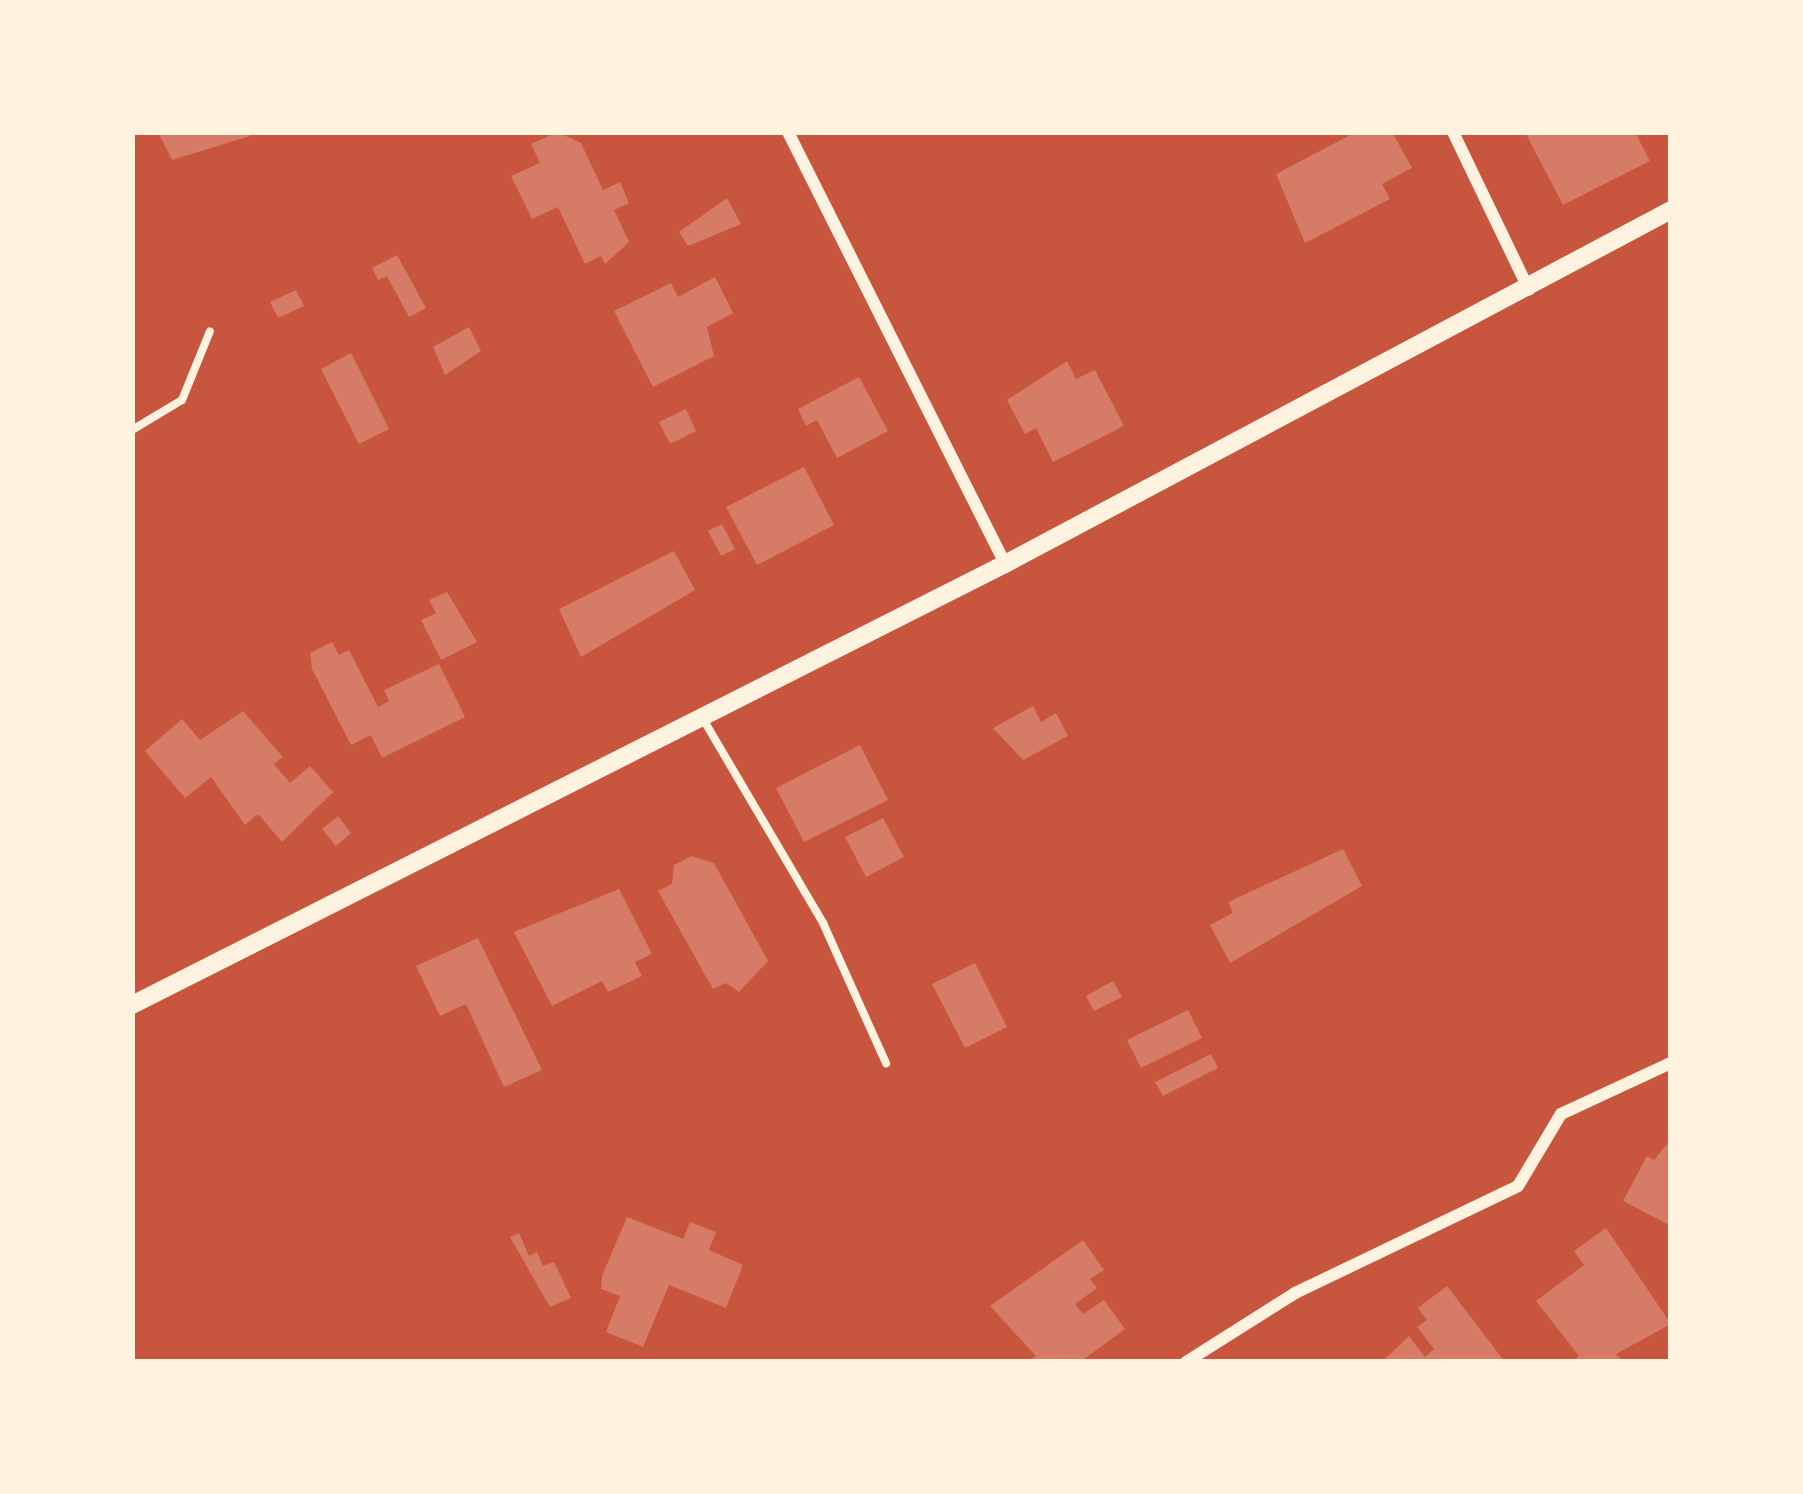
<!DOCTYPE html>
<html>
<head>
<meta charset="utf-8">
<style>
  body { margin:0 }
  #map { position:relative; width:1803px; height:1494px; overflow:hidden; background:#c8553d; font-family:"Work Sans",sans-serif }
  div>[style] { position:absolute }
  .building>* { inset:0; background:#d67c66 }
  .service>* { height:8px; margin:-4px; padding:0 4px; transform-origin:4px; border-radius:4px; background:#fff3e0 }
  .minor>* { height:12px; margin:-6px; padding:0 6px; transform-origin:6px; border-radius:6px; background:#fff3e0 }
  .tertiary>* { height:18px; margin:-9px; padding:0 9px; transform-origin:9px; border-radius:9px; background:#fff3e0 }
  span { translate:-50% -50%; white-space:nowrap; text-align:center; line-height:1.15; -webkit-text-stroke:10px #fff3e0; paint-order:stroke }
  .frame { position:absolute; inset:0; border:135px solid #fff3e0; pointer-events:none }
</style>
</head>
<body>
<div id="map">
  <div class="building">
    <div style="clip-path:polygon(158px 132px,248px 132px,250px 136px,172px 160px)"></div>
    <div style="clip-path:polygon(557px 132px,581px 143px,603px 190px,620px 182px,629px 203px,614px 210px,629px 242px,605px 264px,601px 256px,585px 264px,558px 207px,532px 219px,511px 176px,540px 163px,531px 144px)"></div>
    <div style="clip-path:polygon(1356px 132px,1392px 132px,1412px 168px,1382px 184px,1390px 199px,1305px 243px,1276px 174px)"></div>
    <div style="clip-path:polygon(1525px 132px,1635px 132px,1650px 161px,1563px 205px)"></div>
    <div style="clip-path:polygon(727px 198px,741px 224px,688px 246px,679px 232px)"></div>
    <div style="clip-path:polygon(397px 255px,426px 308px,409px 317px,387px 276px,378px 280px,372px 268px)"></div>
    <div style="clip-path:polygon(715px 277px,733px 313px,707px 327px,714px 356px,653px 387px,614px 311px,671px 283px,678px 297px)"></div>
    <div style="clip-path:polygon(296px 290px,304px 306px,278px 318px,270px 302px)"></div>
    <div style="clip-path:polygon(469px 327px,481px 351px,445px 375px,433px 347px)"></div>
    <div style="clip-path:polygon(351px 353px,389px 429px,359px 444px,321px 369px)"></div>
    <div style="clip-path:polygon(1067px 361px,1076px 379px,1095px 370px,1124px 426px,1053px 462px,1036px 428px,1025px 434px,1007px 400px)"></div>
    <div style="clip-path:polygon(859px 377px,888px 431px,837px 458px,817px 420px,806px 426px,798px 409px)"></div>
    <div style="clip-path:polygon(686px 409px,696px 431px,670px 444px,659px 422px)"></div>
    <div style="clip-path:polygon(804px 467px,834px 525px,757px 565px,726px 507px)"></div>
    <div style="clip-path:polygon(722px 524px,735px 549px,721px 556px,708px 531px)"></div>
    <div style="clip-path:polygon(674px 551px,695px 590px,581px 657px,559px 609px)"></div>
    <div style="clip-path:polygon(447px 592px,477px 642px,441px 660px,421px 620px,436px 613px,429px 600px)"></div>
    <div style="clip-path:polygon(332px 642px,339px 655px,349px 650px,378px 707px,389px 701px,384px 690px,439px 664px,465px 717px,382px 758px,371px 735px,351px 745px,312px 669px,310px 653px)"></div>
    <div style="clip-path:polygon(1033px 706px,1041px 722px,1056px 713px,1068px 736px,1023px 760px,993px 728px)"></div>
    <div style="clip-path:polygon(243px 711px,283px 757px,274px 764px,290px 783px,310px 766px,333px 792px,282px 842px,258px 814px,245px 825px,211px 777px,185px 798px,145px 751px,182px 719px,200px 740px)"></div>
    <div style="clip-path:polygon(860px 745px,888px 800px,804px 842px,776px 788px)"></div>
    <div style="clip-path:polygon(338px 816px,351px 833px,336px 846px,322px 829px)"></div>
    <div style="clip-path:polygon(883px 818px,904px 857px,866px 877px,845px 837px)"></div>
    <div style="clip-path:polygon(1343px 849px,1362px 886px,1230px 963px,1210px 925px,1233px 913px,1228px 902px)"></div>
    <div style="clip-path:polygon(691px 856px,714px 863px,768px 961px,739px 992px,726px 983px,713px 989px,658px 891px,672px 884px,674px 865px)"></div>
    <div style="clip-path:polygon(619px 889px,652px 954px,635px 962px,642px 976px,608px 992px,602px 981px,552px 1006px,514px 932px)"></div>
    <div style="clip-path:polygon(478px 938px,542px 1070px,504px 1087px,466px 1004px,440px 1016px,416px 966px)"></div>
    <div style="clip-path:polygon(975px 963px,1007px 1027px,965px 1048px,932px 984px)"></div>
    <div style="clip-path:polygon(1113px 981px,1122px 997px,1094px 1011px,1086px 996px)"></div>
    <div style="clip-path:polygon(1188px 1010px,1202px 1038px,1141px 1068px,1127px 1040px)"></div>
    <div style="clip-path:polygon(1211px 1054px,1218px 1068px,1163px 1096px,1155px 1082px)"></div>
    <div style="clip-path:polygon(1671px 1139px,1671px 1226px,1623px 1201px,1647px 1156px,1654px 1160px)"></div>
    <div style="clip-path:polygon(627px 1217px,683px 1239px,690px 1222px,716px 1232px,709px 1250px,743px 1265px,726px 1308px,669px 1285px,643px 1347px,606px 1332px,620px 1296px,601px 1289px,602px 1276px)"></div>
    <div style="clip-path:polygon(1606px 1228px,1671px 1324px,1616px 1354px,1623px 1362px,1571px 1362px,1579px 1356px,1536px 1301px,1584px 1265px,1574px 1251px)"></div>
    <div style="clip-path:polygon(519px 1233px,529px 1256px,537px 1252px,543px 1266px,554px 1262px,571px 1298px,550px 1307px,510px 1237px)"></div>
    <div style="clip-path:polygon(1083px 1240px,1104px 1270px,1090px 1279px,1097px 1288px,1075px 1304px,1083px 1314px,1104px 1300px,1125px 1329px,1080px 1362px,1027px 1362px,1036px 1356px,990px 1306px)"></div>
    <div style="clip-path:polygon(1447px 1286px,1505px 1362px,1382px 1362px,1409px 1336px,1425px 1357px,1434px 1349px,1417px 1327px,1427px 1320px,1418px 1308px)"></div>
  </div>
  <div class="service">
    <div style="left:132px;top:430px;width:58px;rotate:-31deg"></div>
    <div style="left:182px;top:400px;width:74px;rotate:-67.9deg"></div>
    <div style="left:703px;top:719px;width:237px;rotate:59.5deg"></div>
    <div style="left:823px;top:923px;width:154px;rotate:65.8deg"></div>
  </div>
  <div class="minor">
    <div style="left:788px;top:132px;width:483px;rotate:63.3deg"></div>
    <div style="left:1453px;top:132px;width:175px;rotate:64.3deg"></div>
    <div style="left:1186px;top:1362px;width:129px;rotate:-32.3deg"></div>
    <div style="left:1295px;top:1293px;width:247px;rotate:-25.6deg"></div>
    <div style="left:1518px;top:1186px;width:84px;rotate:-59.2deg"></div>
    <div style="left:1561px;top:1114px;width:121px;rotate:-24.9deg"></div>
  </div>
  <div class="tertiary">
    <div style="left:132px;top:1005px;width:978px;rotate:-26.8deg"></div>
    <div style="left:1005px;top:564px;width:754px;rotate:-27.99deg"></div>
  </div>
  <div class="frame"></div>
</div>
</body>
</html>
